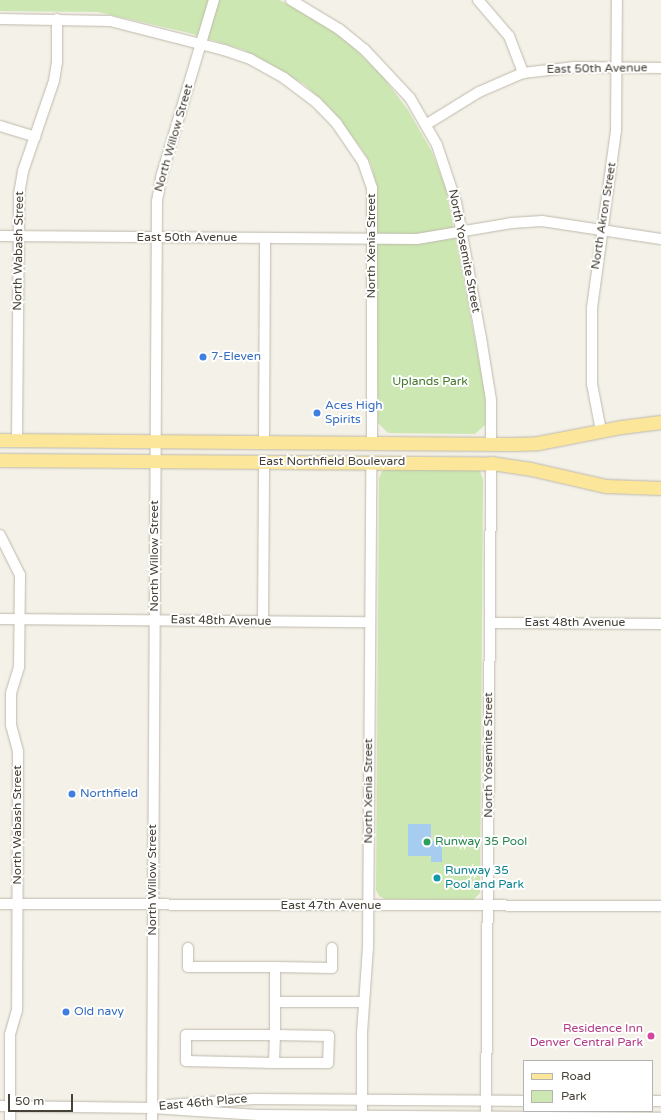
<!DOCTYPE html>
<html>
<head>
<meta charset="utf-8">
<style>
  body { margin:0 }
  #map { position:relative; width:661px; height:1120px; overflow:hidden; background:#f4f1e8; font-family:"Varela Round",sans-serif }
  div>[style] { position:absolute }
  .green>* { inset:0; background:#cce7b2 }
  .water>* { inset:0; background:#a6cdef }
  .roads { filter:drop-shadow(0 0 1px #bfb9ab) drop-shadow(0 0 1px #bfb9ab) }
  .minor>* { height:10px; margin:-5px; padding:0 5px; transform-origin:5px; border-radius:5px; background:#fff }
  .major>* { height:13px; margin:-6.5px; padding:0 6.5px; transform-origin:6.5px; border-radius:6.5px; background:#fce699 }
  .dots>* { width:11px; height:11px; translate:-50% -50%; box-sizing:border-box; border:2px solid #fff; border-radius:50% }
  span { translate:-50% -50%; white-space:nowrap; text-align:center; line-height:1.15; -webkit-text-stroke:4px #fff; paint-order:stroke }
  .street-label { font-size:12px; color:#474237 }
  .shop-label { font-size:12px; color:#366cbe }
  .left { translate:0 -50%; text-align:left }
  .park-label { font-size:12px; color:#44782b }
  .leisure-label { font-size:12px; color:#27864d }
  .culture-label { font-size:12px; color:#0d838f }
  .hotel-label { font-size:12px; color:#b23c85 }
  .right { translate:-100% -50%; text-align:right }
  .legend { position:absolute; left:523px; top:1060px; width:130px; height:52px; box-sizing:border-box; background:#fff; border:1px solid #b5b3af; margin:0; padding:5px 7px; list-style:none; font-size:12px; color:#474237 }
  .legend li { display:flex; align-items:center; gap:8px; height:20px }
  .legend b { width:20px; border:1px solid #b5b3af }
  .scale { position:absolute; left:8px; top:1094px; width:65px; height:18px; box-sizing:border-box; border:2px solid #474237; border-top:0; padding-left:5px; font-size:12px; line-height:14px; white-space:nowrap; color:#474237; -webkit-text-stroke:3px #fff; paint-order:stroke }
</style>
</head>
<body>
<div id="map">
  <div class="green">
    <div style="clip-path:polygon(0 0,280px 0,325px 25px,351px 45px,383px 77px,408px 110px,432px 152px,446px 189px,485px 392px,485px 425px,475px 434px,388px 433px,378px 423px,377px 189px,371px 164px,361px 148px,331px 109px,304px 84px,244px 50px,189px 33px,98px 12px,0 11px)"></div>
    <div style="clip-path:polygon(389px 467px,471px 468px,480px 471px,483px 480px,480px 893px,473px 900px,385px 899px,379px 896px,376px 890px,379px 478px,382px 471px)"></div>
  </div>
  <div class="water">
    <div style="clip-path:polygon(408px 824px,431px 824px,431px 841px,442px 841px,442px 862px,431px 862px,431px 856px,408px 856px)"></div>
  </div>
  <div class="roads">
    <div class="minor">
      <div style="left:291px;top:0;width:56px;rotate:31.1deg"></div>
      <div style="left:339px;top:29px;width:32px;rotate:39deg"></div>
      <div style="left:364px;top:49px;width:67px;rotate:46.8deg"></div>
      <div style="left:410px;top:98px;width:54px;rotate:60.1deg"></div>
      <div style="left:437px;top:145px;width:60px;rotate:71.6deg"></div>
      <div style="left:456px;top:202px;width:138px;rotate:79.6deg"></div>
      <div style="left:481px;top:338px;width:63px;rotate:80.8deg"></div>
      <div style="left:491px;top:400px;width:43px;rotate:90deg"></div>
      <div style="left:478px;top:0;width:48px;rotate:49.3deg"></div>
      <div style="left:509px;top:36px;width:40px;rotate:69deg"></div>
      <div style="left:0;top:19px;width:110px;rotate:1deg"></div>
      <div style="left:110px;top:21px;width:118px;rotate:14.3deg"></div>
      <div style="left:224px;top:50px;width:28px;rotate:19deg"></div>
      <div style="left:250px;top:59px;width:39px;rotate:29deg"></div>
      <div style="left:284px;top:78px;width:40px;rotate:37deg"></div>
      <div style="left:316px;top:102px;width:30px;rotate:46deg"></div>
      <div style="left:337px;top:124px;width:46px;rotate:55.6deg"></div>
      <div style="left:363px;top:162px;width:28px;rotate:71deg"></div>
      <div style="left:372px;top:188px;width:254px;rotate:90deg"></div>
      <div style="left:427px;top:124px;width:61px;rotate:-31.6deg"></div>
      <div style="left:479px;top:92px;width:48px;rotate:-23.4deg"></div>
      <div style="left:523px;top:73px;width:52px;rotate:-6.6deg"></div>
      <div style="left:575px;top:67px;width:86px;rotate:0.7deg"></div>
      <div style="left:0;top:126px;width:37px;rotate:17deg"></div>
      <div style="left:0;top:236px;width:417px;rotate:0.4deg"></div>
      <div style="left:417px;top:239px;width:96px;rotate:-9.6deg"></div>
      <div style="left:512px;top:223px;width:30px;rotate:-4deg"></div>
      <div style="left:542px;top:221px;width:120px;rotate:8.6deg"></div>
      <div style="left:601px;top:431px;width:48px;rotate:-100.8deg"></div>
      <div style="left:592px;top:384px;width:76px;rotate:-90deg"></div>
      <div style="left:592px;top:308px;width:179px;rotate:-82.3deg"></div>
      <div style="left:616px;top:131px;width:131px;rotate:-89.6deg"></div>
      <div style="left:17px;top:440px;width:246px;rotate:-89.5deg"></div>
      <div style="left:19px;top:194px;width:23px;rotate:-80deg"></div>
      <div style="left:23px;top:171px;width:95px;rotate:-71deg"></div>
      <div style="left:54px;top:81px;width:19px;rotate:-81deg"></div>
      <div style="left:57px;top:62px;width:43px;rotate:-90deg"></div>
      <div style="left:264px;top:441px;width:203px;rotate:-89.7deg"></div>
      <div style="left:0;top:535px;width:45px;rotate:63.4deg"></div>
      <div style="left:20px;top:575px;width:92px;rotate:90.6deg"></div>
      <div style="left:19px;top:667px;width:28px;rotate:107deg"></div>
      <div style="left:11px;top:694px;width:31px;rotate:90deg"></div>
      <div style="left:11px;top:725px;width:28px;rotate:75deg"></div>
      <div style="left:18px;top:752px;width:258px;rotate:90.2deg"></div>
      <div style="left:17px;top:1010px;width:25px;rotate:106deg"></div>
      <div style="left:10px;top:1034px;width:86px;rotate:90deg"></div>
      <div style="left:0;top:619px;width:370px;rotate:0.5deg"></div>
      <div style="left:263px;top:621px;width:159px;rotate:-89.6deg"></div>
      <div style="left:490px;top:623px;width:171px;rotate:0.3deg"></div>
      <div style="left:0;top:904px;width:661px;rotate:0.17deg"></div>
      <div style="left:188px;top:948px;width:19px;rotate:90deg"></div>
      <div style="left:188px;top:967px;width:87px"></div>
      <div style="left:275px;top:1002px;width:35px;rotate:-90deg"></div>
      <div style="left:275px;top:967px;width:57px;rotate:1deg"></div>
      <div style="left:332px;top:968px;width:20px;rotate:-90deg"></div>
      <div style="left:274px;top:1063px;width:88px;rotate:-178.7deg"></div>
      <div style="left:186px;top:1061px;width:26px;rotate:-90deg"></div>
      <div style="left:186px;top:1035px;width:89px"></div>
      <div style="left:275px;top:1035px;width:54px;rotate:1.1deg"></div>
      <div style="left:329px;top:1036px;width:27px;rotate:92deg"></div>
      <div style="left:328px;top:1063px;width:54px;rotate:180deg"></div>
      <div style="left:274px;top:1063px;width:28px;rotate:-88deg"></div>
      <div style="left:275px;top:1035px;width:33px;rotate:-90deg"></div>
      <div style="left:275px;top:1002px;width:89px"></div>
      <div style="left:652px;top:1101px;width:9px"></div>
      <div style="left:168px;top:1105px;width:86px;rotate:-4deg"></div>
      <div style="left:254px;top:1099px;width:270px;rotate:0.4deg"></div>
      <div style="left:0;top:1106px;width:152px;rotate:0.8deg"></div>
      <div style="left:152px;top:1108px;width:106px;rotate:3.8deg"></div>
      <div style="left:258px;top:1115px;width:403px;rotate:0.4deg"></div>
      <div style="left:152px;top:1120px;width:919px;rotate:-89.69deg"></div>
      <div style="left:157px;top:201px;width:27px;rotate:-80deg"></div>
      <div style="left:162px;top:174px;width:182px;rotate:-73.4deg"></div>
      <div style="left:362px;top:1120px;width:87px;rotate:-90deg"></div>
      <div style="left:362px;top:1033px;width:85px;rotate:-86deg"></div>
      <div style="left:368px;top:948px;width:485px;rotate:-89.6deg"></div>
      <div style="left:486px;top:1120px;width:657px;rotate:-89.56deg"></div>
    </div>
    <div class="major">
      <div style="left:0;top:440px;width:514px;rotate:0.45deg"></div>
      <div style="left:514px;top:444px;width:24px;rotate:-2deg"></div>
      <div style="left:538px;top:443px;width:85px;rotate:-10.9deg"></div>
      <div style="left:621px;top:427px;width:40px;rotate:-7.1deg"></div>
      <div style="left:0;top:460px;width:491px;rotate:0.4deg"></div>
      <div style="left:491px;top:463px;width:40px;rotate:8.5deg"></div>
      <div style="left:531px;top:469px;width:77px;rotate:12.8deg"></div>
      <div style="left:606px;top:486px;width:55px;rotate:2.1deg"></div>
    </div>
  </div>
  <div class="dots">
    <div style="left:203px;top:357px;background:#3f7fe0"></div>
    <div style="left:317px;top:413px;background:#3f7fe0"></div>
    <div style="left:72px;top:794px;background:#3f7fe0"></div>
    <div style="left:427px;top:842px;background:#2e9e5b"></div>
    <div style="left:437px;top:878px;background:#0f9aa8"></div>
    <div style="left:66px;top:1012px;background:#3f7fe0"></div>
    <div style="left:651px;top:1036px;background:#d1479c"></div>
  </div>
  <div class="street-label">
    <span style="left:597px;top:69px;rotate:-1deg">East 50th Avenue</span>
    <span style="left:174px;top:138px;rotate:-74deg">North Willow Street</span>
    <span style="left:604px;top:216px;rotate:-81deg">North Akron Street</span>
    <span style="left:187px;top:238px">East 50th Avenue</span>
    <span style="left:372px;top:246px;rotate:-90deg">North Xenia Street</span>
    <span style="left:19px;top:251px;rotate:-89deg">North Wabash Street</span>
    <span style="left:464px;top:251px;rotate:79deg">North Yosemite Street</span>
    <span style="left:332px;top:462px">East Northfield Boulevard</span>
    <span style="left:155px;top:556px;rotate:-90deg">North Willow Street</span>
    <span style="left:221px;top:621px;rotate:1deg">East 48th Avenue</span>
    <span style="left:575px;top:623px">East 48th Avenue</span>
    <span style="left:489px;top:755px;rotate:-90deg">North Yosemite Street</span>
    <span style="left:369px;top:791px;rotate:-90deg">North Xenia Street</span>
    <span style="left:18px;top:825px;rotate:-90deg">North Wabash Street</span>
    <span style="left:153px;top:880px;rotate:-90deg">North Willow Street</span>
    <span style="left:331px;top:906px">East 47th Avenue</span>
    <span style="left:203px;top:1103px;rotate:-5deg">East 46th Place</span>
  </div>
  <div class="shop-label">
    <span class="left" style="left:211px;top:357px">7-Eleven</span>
    <span class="left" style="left:325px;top:413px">Aces High<br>Spirits</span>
    <span class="left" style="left:80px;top:794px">Northfield</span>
    <span class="left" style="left:74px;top:1012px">Old navy</span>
  </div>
  <div class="park-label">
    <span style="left:430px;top:382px">Uplands Park</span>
  </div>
  <div class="leisure-label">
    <span class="left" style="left:435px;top:842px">Runway 35 Pool</span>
  </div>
  <div class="culture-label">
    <span class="left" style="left:445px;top:878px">Runway 35<br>Pool and Park</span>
  </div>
  <div class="hotel-label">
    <span class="right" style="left:643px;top:1036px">Residence Inn<br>Denver Central Park</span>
  </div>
  <ul class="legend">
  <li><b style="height:5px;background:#fce699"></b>Road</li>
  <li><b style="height:11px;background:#cce7b2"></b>Park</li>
  </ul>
  <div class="scale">50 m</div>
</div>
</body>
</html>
